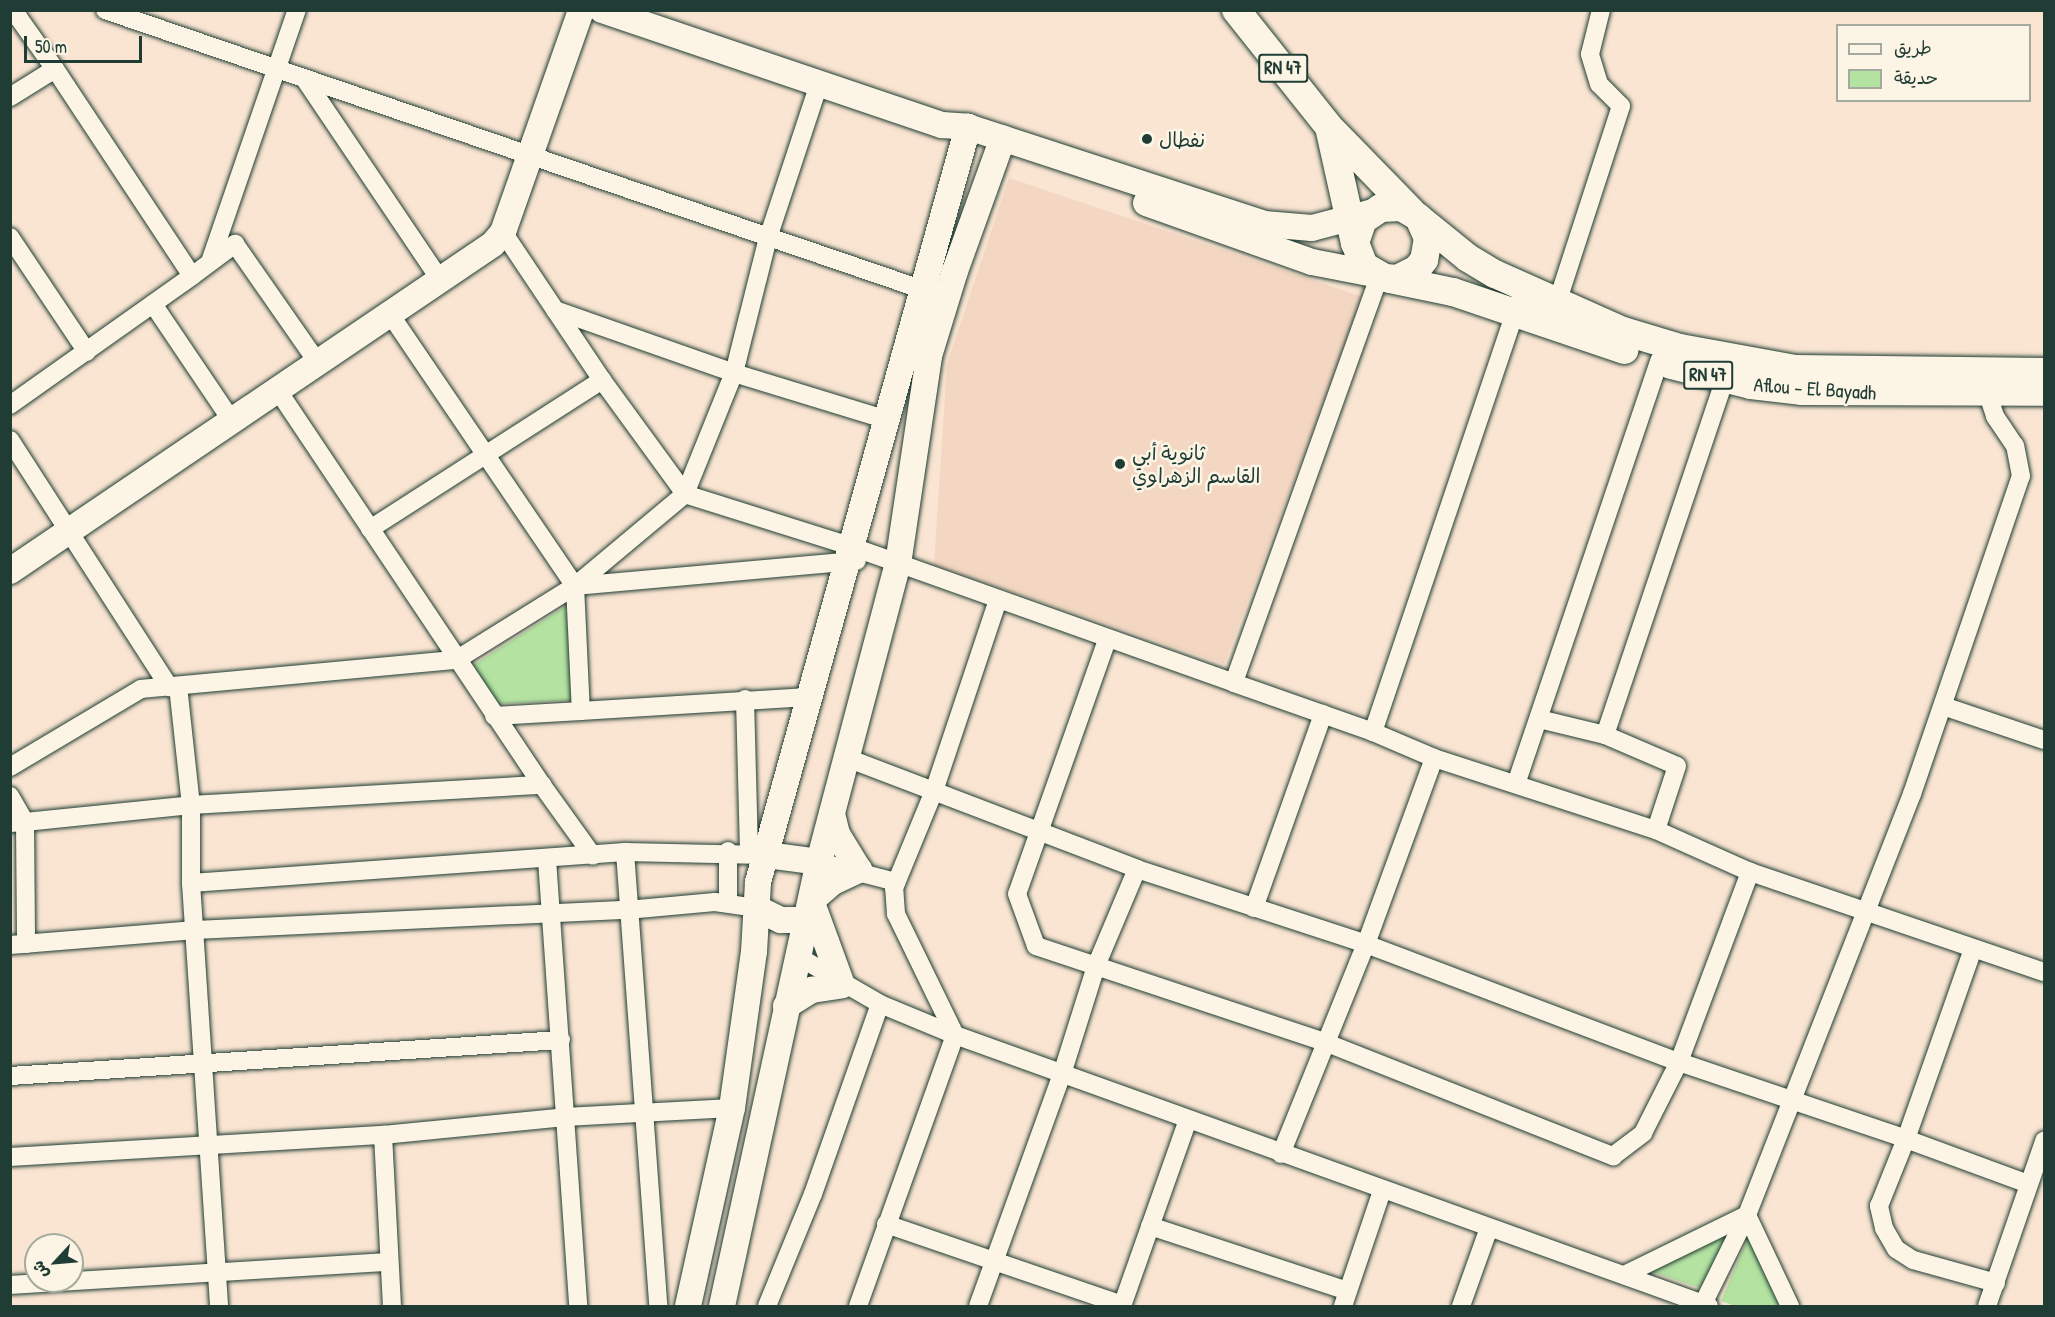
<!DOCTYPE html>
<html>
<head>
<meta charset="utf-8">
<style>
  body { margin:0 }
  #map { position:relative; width:2055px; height:1317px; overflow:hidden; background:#fae5d2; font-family:"Patrick Hand","Playpen Sans Arabic",sans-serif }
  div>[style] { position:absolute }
  .built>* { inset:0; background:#f4d7c2 }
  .green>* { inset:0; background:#b4e2a1 }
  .roads { filter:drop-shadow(0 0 2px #1f3d34) drop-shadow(0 0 2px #1f3d34) }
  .street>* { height:18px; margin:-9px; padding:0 9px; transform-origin:9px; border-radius:9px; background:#fcf5e5 }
  .secondary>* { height:26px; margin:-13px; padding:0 13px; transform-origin:13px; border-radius:13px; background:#fcf5e5 }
  .primary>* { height:28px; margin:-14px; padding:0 14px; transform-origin:14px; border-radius:14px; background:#fcf5e5 }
  .dots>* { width:16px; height:16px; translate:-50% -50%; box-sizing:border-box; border:3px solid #fcf5e5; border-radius:50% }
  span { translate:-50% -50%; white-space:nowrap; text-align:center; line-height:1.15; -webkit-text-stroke:5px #fcf5e5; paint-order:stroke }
  .shield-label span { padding:2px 4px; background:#fcf5e5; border:2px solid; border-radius:4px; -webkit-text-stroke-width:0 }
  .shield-label { font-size:18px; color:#1f3d34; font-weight:700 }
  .poi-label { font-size:20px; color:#1f3d34 }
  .left { translate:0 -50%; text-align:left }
  .street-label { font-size:20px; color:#1f3d34 }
  .frame { position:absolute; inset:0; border:12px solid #1f3d34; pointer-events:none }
  .legend { position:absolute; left:1836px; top:24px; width:195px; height:78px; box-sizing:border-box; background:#fcf5e5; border:2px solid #a4ab9e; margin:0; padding:8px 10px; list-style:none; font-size:18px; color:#1f3d34 }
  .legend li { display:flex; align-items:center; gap:12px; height:30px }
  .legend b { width:30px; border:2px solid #a4ab9e }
  .north { position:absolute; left:24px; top:1233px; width:60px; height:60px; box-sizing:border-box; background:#fcf5e5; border:2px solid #a4ab9e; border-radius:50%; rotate:244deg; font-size:16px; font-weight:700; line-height:24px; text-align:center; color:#1f3d34 }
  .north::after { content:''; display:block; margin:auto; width:21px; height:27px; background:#1f3d34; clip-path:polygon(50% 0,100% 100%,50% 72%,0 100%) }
  .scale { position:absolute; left:24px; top:36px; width:118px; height:27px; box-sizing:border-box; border:3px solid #1f3d34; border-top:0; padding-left:8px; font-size:18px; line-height:21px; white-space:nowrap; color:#1f3d34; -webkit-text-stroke:4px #fcf5e5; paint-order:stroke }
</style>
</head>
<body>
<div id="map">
  <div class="built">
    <div style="clip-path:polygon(1009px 178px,1363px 297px,1224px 664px,934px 565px,947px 364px)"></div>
  </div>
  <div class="green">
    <div style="clip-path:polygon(566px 606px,574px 700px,497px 704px,473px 665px)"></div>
    <div style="clip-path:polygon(1732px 1230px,1700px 1288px,1649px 1271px)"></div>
    <div style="clip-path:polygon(1749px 1235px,1781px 1306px,1735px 1306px,1721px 1301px)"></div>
  </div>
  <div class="roads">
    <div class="street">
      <div style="left:105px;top:10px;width:862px;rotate:18.88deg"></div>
      <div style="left:10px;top:14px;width:9px;rotate:21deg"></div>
      <div style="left:18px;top:17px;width:64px;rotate:54.6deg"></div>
      <div style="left:55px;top:69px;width:248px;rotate:56.5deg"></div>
      <div style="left:192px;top:276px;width:54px;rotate:-36.7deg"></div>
      <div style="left:235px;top:244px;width:145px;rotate:55.1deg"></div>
      <div style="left:304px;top:78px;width:244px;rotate:56deg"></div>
      <div style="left:10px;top:97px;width:53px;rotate:-31.9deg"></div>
      <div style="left:10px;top:237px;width:138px;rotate:56.2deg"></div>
      <div style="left:210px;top:262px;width:267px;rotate:-71deg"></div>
      <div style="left:1379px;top:277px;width:431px;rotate:109.7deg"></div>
      <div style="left:1234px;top:683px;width:147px;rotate:19.4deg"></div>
      <div style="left:1373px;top:732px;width:66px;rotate:23.1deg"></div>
      <div style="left:1434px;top:758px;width:233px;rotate:18deg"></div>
      <div style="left:1656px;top:830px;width:103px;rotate:24.1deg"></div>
      <div style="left:1750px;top:872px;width:311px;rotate:18.8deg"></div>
      <div style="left:1557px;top:303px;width:207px;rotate:-72deg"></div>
      <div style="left:1621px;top:106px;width:31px;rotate:-135deg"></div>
      <div style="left:1599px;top:84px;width:31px;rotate:-107deg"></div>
      <div style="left:1590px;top:54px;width:45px;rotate:-76deg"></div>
      <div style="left:153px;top:304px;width:141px;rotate:56deg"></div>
      <div style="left:555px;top:310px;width:190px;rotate:19.4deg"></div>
      <div style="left:734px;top:373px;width:157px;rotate:17deg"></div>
      <div style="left:390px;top:314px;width:329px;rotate:55.8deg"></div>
      <div style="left:575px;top:586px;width:125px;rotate:87.3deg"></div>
      <div style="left:581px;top:711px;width:87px;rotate:176.7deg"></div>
      <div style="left:602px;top:380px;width:141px;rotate:53.9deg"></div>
      <div style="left:685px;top:494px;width:173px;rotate:17.5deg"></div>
      <div style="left:850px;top:546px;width:408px;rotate:19.6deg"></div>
      <div style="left:10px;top:405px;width:223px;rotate:-35.3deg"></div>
      <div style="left:10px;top:440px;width:294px;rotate:57.2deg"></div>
      <div style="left:370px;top:529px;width:276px;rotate:-32.7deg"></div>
      <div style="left:602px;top:380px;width:178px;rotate:-123.8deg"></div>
      <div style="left:575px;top:586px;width:283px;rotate:-5.1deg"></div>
      <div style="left:1107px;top:640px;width:269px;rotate:109.5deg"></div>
      <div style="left:1017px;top:894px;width:55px;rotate:69.9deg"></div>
      <div style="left:1036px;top:946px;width:307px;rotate:18.4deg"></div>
      <div style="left:1327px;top:1043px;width:308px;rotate:21.6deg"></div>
      <div style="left:1613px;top:1156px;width:38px;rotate:-37deg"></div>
      <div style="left:1643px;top:1133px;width:80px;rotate:-63.1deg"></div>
      <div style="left:1679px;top:1062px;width:203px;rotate:-69.5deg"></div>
      <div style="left:178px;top:686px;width:120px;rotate:83.8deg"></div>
      <div style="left:191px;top:805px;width:78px;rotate:90deg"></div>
      <div style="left:191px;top:883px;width:424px;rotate:86.2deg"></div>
      <div style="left:745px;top:699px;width:154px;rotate:88.5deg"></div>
      <div style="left:1943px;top:706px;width:107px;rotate:18.6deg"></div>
      <div style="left:581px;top:711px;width:227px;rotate:-3.5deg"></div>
      <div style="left:1539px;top:719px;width:68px;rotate:13.6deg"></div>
      <div style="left:1605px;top:735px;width:78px;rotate:23.3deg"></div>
      <div style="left:1677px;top:766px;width:67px;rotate:108.2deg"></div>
      <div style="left:1373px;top:732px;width:453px;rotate:-71.3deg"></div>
      <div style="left:1605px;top:735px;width:376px;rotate:-71.4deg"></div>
      <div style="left:847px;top:758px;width:311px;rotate:20.9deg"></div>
      <div style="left:1137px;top:869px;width:241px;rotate:18.1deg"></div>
      <div style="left:1366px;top:944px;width:335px;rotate:20.7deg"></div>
      <div style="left:1679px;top:1062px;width:240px;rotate:18.7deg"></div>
      <div style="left:1906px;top:1139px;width:201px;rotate:-70.6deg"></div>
      <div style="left:10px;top:767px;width:152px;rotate:-30.8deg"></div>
      <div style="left:141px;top:689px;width:316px;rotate:-5.3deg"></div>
      <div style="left:456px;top:660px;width:140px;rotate:-31.9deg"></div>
      <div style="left:575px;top:586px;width:143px;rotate:-39.9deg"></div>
      <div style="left:685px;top:494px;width:131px;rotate:-68deg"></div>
      <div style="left:734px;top:373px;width:139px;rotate:-75.9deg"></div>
      <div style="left:768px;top:238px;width:162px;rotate:-71.7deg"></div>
      <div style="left:1516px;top:784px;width:447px;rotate:-71.3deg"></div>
      <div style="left:542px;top:785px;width:87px;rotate:54.3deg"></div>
      <div style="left:10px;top:796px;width:30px;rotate:60deg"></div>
      <div style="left:25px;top:822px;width:167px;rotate:-5.8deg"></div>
      <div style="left:191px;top:805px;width:352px;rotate:-3.3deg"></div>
      <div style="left:542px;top:785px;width:475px;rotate:-123.8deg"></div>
      <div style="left:10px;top:823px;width:15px;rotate:-4deg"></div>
      <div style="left:25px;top:822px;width:122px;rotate:89.5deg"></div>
      <div style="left:625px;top:852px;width:455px;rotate:85.8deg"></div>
      <div style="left:547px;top:859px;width:448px;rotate:86deg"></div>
      <div style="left:819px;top:862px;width:80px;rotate:14.6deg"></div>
      <div style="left:191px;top:883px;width:435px;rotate:-4.1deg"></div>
      <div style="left:625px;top:852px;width:142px;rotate:1.2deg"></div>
      <div style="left:728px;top:902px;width:51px;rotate:-90deg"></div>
      <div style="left:1254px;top:908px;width:206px;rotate:-70.4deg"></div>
      <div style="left:10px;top:945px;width:186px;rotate:-4.6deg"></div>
      <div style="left:195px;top:930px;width:432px;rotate:-2.7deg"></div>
      <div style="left:627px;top:910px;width:88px;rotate:-5.2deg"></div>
      <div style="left:715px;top:902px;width:41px;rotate:8.3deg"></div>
      <div style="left:799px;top:957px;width:94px;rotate:30.1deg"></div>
      <div style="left:880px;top:1004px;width:81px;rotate:22.5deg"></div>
      <div style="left:955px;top:1035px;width:801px;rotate:19.77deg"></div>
      <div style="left:10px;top:1076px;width:552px;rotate:-3.74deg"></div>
      <div style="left:383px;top:1135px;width:171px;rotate:87deg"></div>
      <div style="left:1281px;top:1154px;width:227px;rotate:-68deg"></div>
      <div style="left:1366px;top:944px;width:198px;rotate:-69.9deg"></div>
      <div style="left:10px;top:1157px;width:374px;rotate:-3.4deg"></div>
      <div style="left:383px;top:1135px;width:183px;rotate:-5.6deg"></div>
      <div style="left:565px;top:1117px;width:167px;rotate:-3.1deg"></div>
      <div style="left:886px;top:1224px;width:250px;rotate:18.9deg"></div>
      <div style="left:1150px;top:1226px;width:208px;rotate:18.2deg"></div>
      <div style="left:1624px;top:1275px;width:137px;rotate:-26deg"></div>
      <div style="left:1747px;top:1215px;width:101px;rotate:64.7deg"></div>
      <div style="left:1996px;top:1283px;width:86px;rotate:-164.5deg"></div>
      <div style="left:1913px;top:1260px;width:20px;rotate:-147deg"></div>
      <div style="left:1896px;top:1249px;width:24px;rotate:-120deg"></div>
      <div style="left:1884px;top:1228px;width:23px;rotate:-103deg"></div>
      <div style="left:1879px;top:1206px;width:72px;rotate:-68.1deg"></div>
      <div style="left:1906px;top:1139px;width:130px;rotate:20.2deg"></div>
      <div style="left:10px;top:1285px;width:378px;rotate:-3.5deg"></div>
      <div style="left:767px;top:1306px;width:121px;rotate:-67.7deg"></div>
      <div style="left:813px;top:1194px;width:201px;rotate:-70.6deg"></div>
      <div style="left:858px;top:1306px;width:288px;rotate:-70.3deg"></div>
      <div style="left:955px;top:1035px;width:135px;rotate:-116deg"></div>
      <div style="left:896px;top:914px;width:26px;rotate:-94deg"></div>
      <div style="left:894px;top:888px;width:105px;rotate:-67.6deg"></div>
      <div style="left:934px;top:791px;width:201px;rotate:-71.5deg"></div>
      <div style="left:978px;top:1306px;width:247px;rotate:-70.1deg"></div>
      <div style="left:1062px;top:1074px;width:113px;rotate:-72.5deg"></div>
      <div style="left:1096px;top:966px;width:105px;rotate:-67.1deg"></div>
      <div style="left:1122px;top:1306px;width:197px;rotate:-70.5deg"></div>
      <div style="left:1343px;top:1306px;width:121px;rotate:-71.3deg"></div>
      <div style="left:1461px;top:1306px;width:83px;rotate:-70.3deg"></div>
      <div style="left:1702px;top:1306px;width:102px;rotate:-63.7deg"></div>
      <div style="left:1747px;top:1215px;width:452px;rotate:-68.6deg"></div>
      <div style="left:1912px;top:794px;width:336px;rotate:-71.1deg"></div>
      <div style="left:2021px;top:476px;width:31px;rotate:-101deg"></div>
      <div style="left:2015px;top:446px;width:36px;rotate:-124deg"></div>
      <div style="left:1995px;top:416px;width:25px;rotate:-108deg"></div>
      <div style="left:1987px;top:1306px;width:175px;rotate:-70.9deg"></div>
    </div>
    <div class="secondary">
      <div style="left:602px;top:10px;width:359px;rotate:18.7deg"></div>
      <div style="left:942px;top:125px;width:26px;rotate:4deg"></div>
      <div style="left:968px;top:127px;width:311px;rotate:18.1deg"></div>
      <div style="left:1264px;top:224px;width:48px;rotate:4.8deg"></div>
      <div style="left:1312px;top:228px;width:59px;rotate:-14.7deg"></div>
      <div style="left:1146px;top:203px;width:176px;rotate:19.6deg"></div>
      <div style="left:1312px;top:262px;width:63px;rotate:11deg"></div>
      <div style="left:10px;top:571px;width:583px;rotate:-34.1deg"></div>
      <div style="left:493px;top:244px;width:16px;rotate:-50deg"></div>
      <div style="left:503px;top:232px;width:235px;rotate:-70.6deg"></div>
      <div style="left:767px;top:855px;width:52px;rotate:7.7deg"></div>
      <div style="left:812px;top:900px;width:28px;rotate:-41deg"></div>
      <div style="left:833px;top:882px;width:29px;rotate:-25deg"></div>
      <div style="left:859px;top:870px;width:42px;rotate:-121.4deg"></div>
      <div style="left:837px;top:834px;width:21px;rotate:-104deg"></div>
      <div style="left:756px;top:908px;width:28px;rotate:26deg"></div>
      <div style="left:781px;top:920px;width:27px"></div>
      <div style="left:786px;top:1006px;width:31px;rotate:-32deg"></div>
      <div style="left:812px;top:990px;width:30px;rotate:-9deg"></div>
      <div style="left:842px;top:985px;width:87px;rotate:-110.1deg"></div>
      <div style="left:688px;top:1306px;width:203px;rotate:-77.5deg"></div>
      <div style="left:732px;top:1108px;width:158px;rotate:-82deg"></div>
      <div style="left:754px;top:952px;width:70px;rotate:-86.7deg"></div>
      <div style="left:758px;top:882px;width:784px;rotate:-74.46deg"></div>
      <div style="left:722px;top:1306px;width:454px;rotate:-77.7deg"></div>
      <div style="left:819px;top:862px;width:308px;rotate:-75.2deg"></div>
      <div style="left:898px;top:564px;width:210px;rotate:-81.5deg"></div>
      <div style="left:929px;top:356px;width:89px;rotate:-73deg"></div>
      <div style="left:955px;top:271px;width:141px;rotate:-70.2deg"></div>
    </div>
    <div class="primary">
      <div style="left:1236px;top:10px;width:149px;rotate:51.5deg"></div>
      <div style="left:1329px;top:127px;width:119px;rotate:77.4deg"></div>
      <div style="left:1333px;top:131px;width:112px;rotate:45.7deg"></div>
      <div style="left:1419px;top:218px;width:22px;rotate:66deg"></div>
      <div style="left:1428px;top:238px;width:22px;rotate:100deg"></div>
      <div style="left:1424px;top:260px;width:11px;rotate:128deg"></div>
      <div style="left:1417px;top:269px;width:22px;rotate:153deg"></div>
      <div style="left:1397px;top:279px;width:12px;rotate:-175deg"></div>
      <div style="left:1385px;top:278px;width:24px;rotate:-150deg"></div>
      <div style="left:1364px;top:266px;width:25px;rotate:-111deg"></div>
      <div style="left:1355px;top:243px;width:24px;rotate:-71deg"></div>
      <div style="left:1363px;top:220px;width:22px;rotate:-34deg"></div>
      <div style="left:1381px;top:208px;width:20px;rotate:-3deg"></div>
      <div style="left:1401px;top:207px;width:16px;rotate:30deg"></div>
      <div style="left:1415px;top:215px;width:68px;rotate:39.1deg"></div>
      <div style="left:1468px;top:258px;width:31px;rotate:31deg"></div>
      <div style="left:1495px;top:274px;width:140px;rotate:24deg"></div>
      <div style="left:1623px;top:331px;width:59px;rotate:16.6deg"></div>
      <div style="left:1680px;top:348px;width:117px;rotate:10.3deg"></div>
      <div style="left:1795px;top:369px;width:249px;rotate:0.7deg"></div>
      <div style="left:1390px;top:279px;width:64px;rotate:11.7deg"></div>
      <div style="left:1453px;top:292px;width:181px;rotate:18.7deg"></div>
      <div style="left:1671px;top:365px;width:82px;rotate:14deg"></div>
      <div style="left:1751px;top:385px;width:50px;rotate:6.8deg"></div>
      <div style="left:1801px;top:391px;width:243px;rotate:0.2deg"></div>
    </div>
  </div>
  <div class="dots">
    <div style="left:1147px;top:139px;background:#1f3d34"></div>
    <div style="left:1120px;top:464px;background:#1f3d34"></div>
  </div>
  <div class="shield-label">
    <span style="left:1283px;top:68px">RN 47</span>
    <span style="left:1708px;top:375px">RN 47</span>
  </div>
  <div class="poi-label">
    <span class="left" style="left:1159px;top:139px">نفطال</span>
    <span class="left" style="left:1132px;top:464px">ثانوية أبي<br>القاسم الزهراوي</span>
  </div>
  <div class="street-label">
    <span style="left:1815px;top:388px;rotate:4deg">Aflou - El Bayadh</span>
  </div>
  <div class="frame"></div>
  <ul class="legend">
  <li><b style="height:8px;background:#fcf5e5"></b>طريق</li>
  <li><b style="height:16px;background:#b4e2a1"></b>حديقة</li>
  </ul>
  <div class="north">ش</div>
  <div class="scale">50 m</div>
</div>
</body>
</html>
